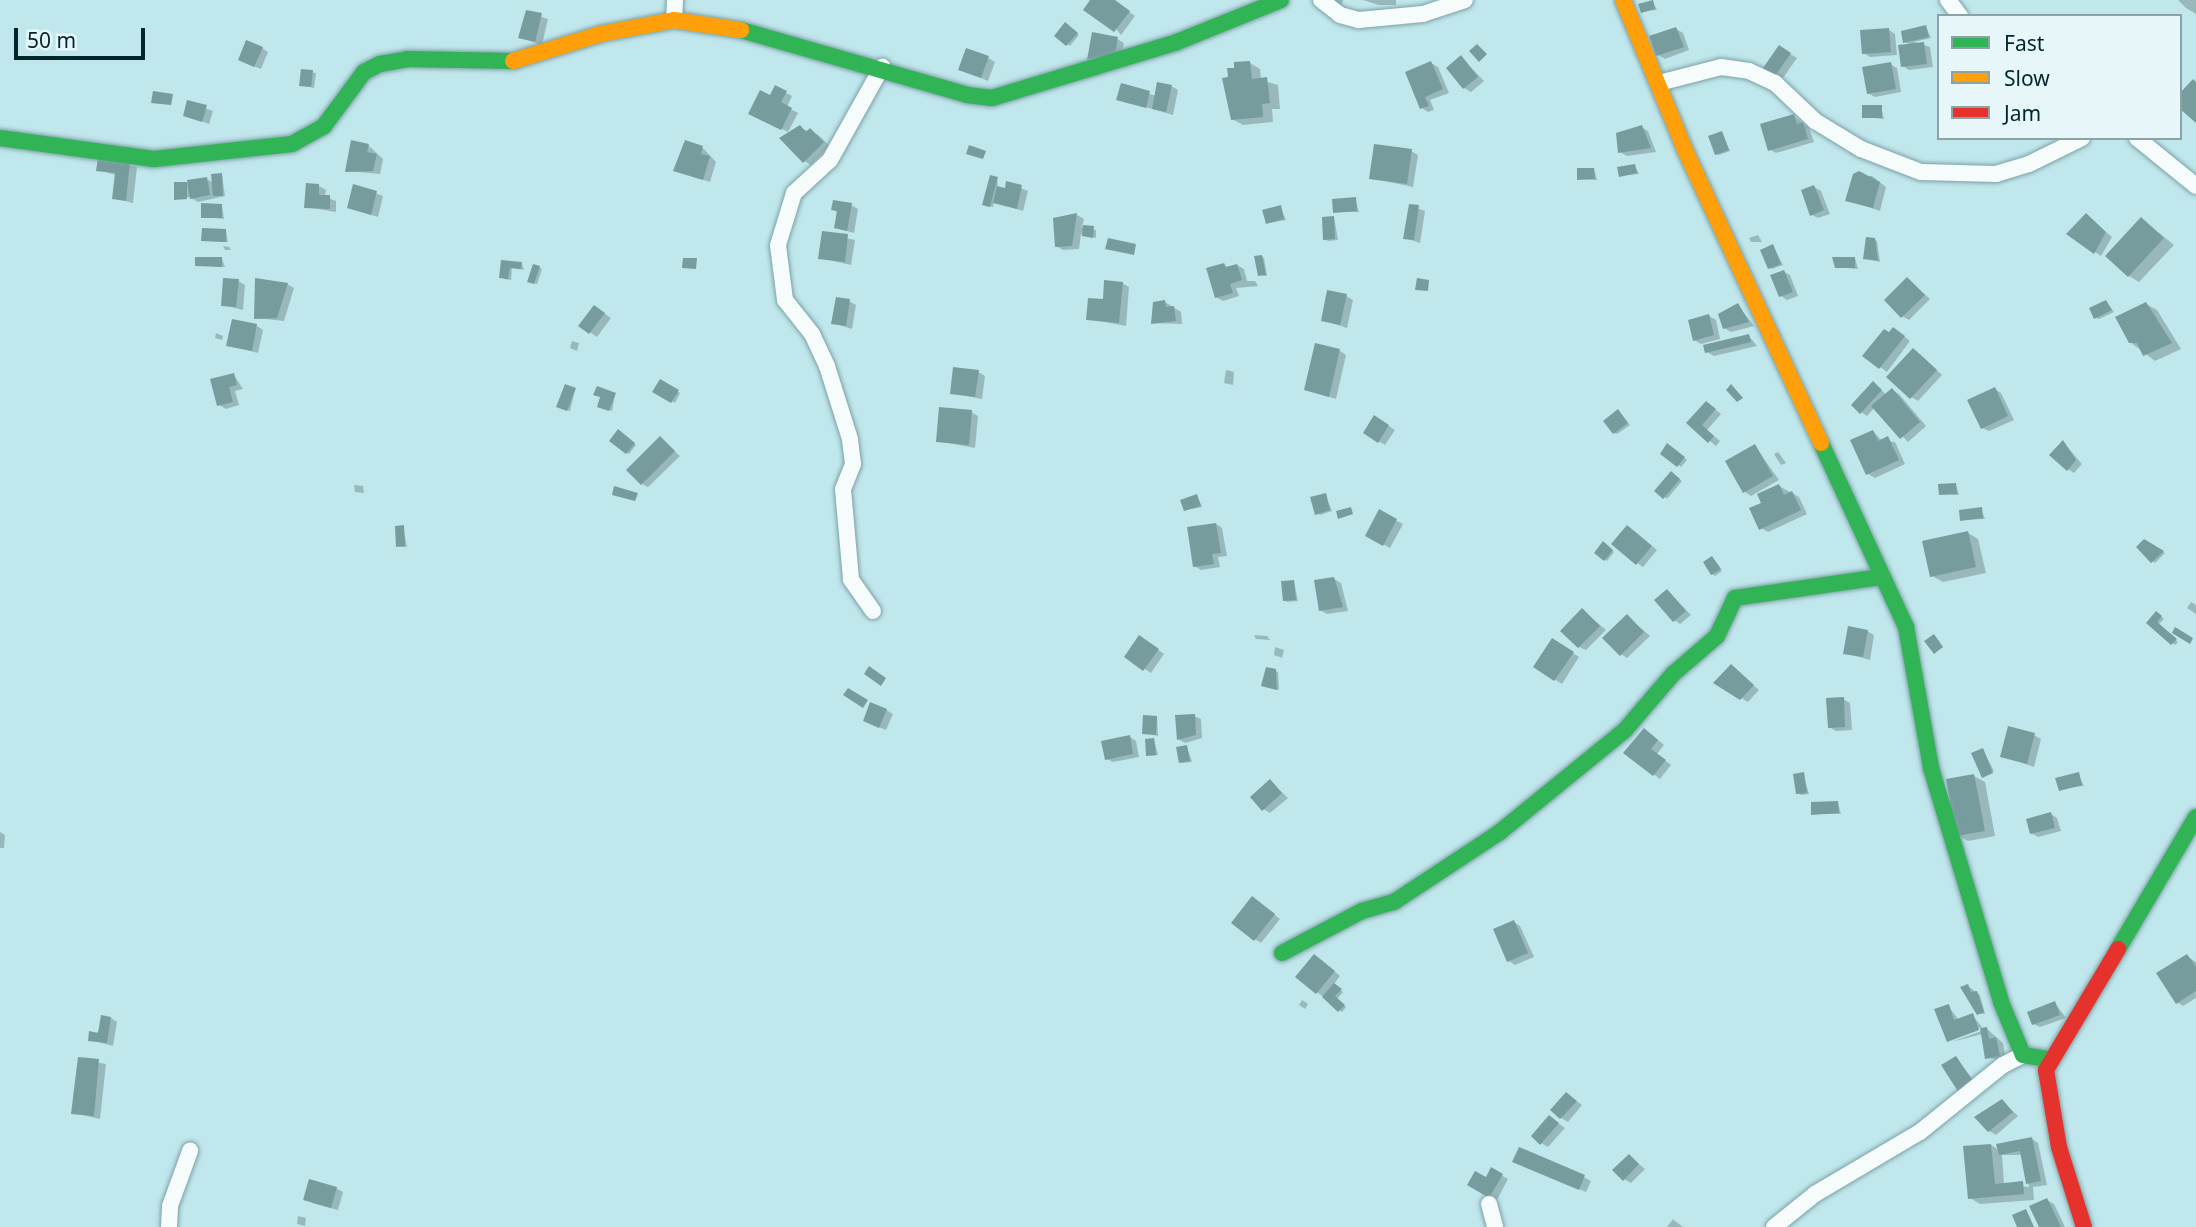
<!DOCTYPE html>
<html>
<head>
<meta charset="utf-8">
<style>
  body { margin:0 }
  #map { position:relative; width:2196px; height:1227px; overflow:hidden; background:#c0e7ec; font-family:"Noto Sans",sans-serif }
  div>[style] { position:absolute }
  .shadow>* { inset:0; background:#0003 }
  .building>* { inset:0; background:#779c9d }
  .roads { filter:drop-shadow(0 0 2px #7ca1a6) drop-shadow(0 0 2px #7ca1a6) }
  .street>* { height:16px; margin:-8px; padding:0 8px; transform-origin:8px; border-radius:8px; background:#f6fbfc }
  .fast>* { height:16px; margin:-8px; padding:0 8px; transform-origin:8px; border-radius:8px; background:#30b455 }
  .slow>* { height:16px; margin:-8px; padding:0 8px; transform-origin:8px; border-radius:8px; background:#ff9f0a }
  .jam>* { height:16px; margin:-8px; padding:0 8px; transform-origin:8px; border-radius:8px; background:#e5322d }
  span { translate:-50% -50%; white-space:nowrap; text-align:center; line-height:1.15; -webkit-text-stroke:7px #e7f7f9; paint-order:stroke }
  .legend { position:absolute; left:1937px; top:14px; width:245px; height:126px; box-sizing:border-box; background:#e7f7f9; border:2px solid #8ba3a7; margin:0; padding:9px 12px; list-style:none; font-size:21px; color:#00262b }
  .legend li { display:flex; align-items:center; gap:14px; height:35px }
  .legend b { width:35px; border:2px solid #8ba3a7 }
  .scale { position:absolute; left:14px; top:28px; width:131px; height:32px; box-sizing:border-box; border:4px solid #00262b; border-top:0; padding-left:9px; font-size:21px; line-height:24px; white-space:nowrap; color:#00262b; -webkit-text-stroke:5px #e7f7f9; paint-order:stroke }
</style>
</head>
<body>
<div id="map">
  <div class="shadow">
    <div style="clip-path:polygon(1092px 0,1113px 0,1135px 16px,1121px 35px)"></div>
    <div style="clip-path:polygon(1331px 0,1343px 0,1341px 6px)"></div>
    <div style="clip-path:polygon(1363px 0,1396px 0,1396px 5px,1379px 5px)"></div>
    <div style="clip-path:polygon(2178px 0,2196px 0,2196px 14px,2186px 8px)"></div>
    <div style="clip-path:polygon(1653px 2px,1657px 10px,1643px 11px)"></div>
    <div style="clip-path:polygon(527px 12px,548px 19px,542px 45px,520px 37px)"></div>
    <div style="clip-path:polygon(1068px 26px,1079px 35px,1070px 46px,1056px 35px)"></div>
    <div style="clip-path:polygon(1926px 27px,1931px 38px,1914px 42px,1930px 47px,1933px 67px,1909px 70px,1903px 66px,1911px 45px,1905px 42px)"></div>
    <div style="clip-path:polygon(1676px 29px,1683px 33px,1689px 50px,1665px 59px,1658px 55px)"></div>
    <div style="clip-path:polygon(1889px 30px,1895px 34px,1897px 55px,1870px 57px,1864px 53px)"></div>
    <div style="clip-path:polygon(1117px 39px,1124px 43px,1121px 56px,1095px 63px)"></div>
    <div style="clip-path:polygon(1779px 47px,1797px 58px,1783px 78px,1765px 67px)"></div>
    <div style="clip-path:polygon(262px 48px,268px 52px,261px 69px,246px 63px)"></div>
    <div style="clip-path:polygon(1461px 57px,1484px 81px,1471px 92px,1464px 88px)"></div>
    <div style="clip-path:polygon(988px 58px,995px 62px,988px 81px,960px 69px)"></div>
    <div style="clip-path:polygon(1250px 63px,1260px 69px,1261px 80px,1278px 85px,1280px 109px,1272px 109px,1273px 122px,1243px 125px,1232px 119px,1224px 79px)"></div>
    <div style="clip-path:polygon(1431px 63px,1438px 67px,1449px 93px,1430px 100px,1434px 110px,1428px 112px,1422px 108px)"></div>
    <div style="clip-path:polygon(1890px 64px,1897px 68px,1901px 92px,1875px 97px,1868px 93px)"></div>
    <div style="clip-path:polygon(302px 71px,316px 73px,314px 88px,301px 85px)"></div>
    <div style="clip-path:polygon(1122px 85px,1156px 96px,1171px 86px,1178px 90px,1173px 115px,1118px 99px)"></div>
    <div style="clip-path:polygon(776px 88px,792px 96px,787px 107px,798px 113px,788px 132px,757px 117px)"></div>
    <div style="clip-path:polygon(188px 102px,213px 111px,209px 124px,185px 115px)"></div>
    <div style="clip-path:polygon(1881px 107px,1884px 119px,1864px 117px)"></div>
    <div style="clip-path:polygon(1794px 116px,1809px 128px,1814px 142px,1776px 153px,1769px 149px)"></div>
    <div style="clip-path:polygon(1641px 127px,1648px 131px,1656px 152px,1627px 156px,1620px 152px)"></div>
    <div style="clip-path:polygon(800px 128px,817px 134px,830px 146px,811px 165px,804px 161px)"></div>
    <div style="clip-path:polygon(1722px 133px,1730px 151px,1719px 155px,1716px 154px)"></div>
    <div style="clip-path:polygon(368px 145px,383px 159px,380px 174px,347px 171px)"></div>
    <div style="clip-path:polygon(703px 148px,716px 162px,710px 182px,675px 170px)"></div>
    <div style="clip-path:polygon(1411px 151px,1418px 155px,1413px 187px,1371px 178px)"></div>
    <div style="clip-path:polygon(99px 160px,137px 167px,133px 203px,114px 198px,116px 175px,98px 170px)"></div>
    <div style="clip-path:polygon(1635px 166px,1639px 174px,1620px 176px)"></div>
    <div style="clip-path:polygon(1594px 169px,1597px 180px,1579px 179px)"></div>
    <div style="clip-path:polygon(222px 175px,225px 196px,198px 202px,189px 197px,176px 199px,186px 183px,207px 179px,214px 183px)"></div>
    <div style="clip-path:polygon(1854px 176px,1872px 176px,1886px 187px,1880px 211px,1847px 200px)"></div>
    <div style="clip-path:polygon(997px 178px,998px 188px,1006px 190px,1008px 183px,1028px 191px,1023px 211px,994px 202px,993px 207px,987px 206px)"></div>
    <div style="clip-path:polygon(319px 186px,326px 190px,325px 197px,336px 201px,336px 212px,306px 207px)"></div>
    <div style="clip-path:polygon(354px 186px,383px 196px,378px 217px,349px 208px)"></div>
    <div style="clip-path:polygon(1814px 187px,1821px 191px,1830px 214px,1818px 218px,1812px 215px)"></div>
    <div style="clip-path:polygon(1355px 199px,1359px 212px,1335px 212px)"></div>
    <div style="clip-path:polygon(851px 205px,858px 209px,854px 233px,836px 228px,838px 213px,833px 209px)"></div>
    <div style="clip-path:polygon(222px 206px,224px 219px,203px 217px)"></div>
    <div style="clip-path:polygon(1410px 206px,1425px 211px,1420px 243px,1405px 238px)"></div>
    <div style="clip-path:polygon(1280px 207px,1286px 220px,1267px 223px)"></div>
    <div style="clip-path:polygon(1077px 215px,1084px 219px,1082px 227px,1096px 230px,1096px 238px,1081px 234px,1079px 249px,1063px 250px,1056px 246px,1055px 219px)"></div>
    <div style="clip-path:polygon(2086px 216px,2112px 237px,2101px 256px,2095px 252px)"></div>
    <div style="clip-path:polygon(1334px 217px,1338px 240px,1328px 241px,1325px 239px)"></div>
    <div style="clip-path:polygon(2142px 219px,2174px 245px,2139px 282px,2129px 276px)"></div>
    <div style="clip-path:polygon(226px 231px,228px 242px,206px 241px)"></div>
    <div style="clip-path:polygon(824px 233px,855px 240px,851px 265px,820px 258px)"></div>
    <div style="clip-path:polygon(1758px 235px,1762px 242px,1751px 242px,1749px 238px)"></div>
    <div style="clip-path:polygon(1874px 239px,1877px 241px,1880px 262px,1865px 258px)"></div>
    <div style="clip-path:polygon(223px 246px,229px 247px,231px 250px,225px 250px)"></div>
    <div style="clip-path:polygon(1773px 246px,1783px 265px,1772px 269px,1769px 267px)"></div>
    <div style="clip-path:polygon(1262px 257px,1264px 258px,1267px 276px,1260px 275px)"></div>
    <div style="clip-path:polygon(1855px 258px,1858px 269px,1836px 267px)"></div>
    <div style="clip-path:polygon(222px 259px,225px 267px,197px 265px)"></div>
    <div style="clip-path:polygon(503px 262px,522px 264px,524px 270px,512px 268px,511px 280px,504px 279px)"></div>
    <div style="clip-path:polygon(1237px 265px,1244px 269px,1247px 281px,1255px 281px,1258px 286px,1236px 288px,1239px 296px,1223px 301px,1216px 297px,1208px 270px)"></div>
    <div style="clip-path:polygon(539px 267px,542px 269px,537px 284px,532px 283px)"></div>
    <div style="clip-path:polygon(1784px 272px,1790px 275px,1798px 296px,1787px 300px,1781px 296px)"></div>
    <div style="clip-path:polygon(1908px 279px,1930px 299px,1909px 320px,1902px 316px)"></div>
    <div style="clip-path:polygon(238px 281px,245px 285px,243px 310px,223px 305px)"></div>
    <div style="clip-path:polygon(1122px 283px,1129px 287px,1126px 326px,1088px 319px)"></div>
    <div style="clip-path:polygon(287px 284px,294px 288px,284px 321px,256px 318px)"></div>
    <div style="clip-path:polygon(1346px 296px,1353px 300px,1347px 328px,1323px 320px)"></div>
    <div style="clip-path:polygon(849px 301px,856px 305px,852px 329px,833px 323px)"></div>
    <div style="clip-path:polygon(1165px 302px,1181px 312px,1182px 324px,1153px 323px)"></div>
    <div style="clip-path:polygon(2106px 302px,2114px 312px,2099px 319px,2096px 318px)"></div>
    <div style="clip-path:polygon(2146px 304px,2157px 310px,2181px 349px,2155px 361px,2130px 342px)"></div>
    <div style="clip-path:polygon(1738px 305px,1754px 326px,1731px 332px,1724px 328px)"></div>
    <div style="clip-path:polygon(601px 311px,611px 318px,597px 337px,581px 326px)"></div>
    <div style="clip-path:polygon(1709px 316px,1716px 320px,1720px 339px,1701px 344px,1694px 340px)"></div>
    <div style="clip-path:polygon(257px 326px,263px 330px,258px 353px,228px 345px)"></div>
    <div style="clip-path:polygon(216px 333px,223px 336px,222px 340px,215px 338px)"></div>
    <div style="clip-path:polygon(1900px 333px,1910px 341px,1887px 372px,1865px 356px,1890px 334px)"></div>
    <div style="clip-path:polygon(1749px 336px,1757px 346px,1714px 356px,1707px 352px)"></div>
    <div style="clip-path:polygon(572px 341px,579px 343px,577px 351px,570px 348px)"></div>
    <div style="clip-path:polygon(1340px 351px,1346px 355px,1336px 399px,1306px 390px)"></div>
    <div style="clip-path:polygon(1920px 354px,1942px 375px,1918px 401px,1911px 397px)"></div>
    <div style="clip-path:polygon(1226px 370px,1234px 372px,1233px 385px,1224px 383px)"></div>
    <div style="clip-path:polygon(978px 372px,985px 376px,982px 399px,952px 393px)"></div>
    <div style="clip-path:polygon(234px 375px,243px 389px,235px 391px,239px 405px,226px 409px,219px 405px)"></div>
    <div style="clip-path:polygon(660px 382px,680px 393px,675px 403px,655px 392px)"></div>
    <div style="clip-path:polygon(1873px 383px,1887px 395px,1892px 390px,1899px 394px,1926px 426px,1908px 442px,1875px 407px,1867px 416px,1861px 412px)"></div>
    <div style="clip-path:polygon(1995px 389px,2001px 393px,2014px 420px,1989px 431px,1982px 428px)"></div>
    <div style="clip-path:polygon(575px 390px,570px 411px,561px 408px)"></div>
    <div style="clip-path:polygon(615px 394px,612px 411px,602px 407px)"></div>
    <div style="clip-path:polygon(1707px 403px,1721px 414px,1707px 430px,1720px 441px,1716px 446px,1688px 423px)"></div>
    <div style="clip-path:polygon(1618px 411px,1630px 425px,1617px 434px,1614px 433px)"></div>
    <div style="clip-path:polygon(971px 412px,978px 416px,975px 448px,937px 441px)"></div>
    <div style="clip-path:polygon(1375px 417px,1395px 430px,1385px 445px,1365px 433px)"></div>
    <div style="clip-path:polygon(1873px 431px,1882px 441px,1895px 442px,1905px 464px,1875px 478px,1868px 474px)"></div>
    <div style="clip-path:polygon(621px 433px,636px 445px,629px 454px,627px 453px)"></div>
    <div style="clip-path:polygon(660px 438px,680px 456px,648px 487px,642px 484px)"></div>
    <div style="clip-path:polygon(2063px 442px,2082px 464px,2074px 473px,2068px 469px)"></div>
    <div style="clip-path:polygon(1668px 446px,1687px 460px,1681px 467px,1662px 453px)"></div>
    <div style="clip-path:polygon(1755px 446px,1779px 480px,1751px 496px,1745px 492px)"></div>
    <div style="clip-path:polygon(1778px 452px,1786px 463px,1781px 465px,1774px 454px)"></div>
    <div style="clip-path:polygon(1674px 475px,1682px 481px,1667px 499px,1656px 491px)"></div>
    <div style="clip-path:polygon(354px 485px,363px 486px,364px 493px,355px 492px)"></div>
    <div style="clip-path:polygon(1956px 485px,1959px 495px,1940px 494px)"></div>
    <div style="clip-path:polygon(1779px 486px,1799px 497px,1807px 514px,1768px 532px,1761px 528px,1763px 504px)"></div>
    <div style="clip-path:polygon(1325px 494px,1332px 511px,1320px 515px,1317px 513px)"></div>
    <div style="clip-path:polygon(1197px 496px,1202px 507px,1185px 510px)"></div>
    <div style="clip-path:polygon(1981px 509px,1985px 519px,1962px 520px)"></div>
    <div style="clip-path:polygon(1380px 512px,1403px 524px,1390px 548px,1367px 536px)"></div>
    <div style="clip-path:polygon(1216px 524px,1222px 528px,1227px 556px,1218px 557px,1220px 567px,1201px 570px,1194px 566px)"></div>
    <div style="clip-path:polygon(403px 527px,407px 547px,401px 547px,398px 546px)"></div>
    <div style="clip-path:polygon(1634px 531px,1657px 550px,1643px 567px,1637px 563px)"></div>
    <div style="clip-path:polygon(1968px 533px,1978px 539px,1986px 573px,1943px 582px,1932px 576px)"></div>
    <div style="clip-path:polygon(2144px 542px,2165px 553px,2155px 563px,2152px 561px)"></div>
    <div style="clip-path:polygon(1606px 545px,1614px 552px,1607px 561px,1605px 559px)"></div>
    <div style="clip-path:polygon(1712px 558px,1722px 571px,1715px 576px,1712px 574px)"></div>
    <div style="clip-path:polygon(1334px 579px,1341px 583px,1348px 611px,1327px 614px,1320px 610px)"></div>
    <div style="clip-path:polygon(1294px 582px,1298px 601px,1287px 602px,1285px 600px)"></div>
    <div style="clip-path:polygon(1668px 591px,1691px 615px,1680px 624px,1674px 620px)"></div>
    <div style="clip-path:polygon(2191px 602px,2196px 605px,2196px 614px,2187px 608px)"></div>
    <div style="clip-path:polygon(1582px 610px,1606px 630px,1586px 650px,1579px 647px)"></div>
    <div style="clip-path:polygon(2157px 613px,2164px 619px,2158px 625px,2178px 642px,2175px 645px,2148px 623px)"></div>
    <div style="clip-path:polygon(1627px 616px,1650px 636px,1627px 658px,1621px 654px)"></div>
    <div style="clip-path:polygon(1867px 631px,1874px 635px,1870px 660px,1845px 653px)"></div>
    <div style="clip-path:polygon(1254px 635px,1267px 636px,1270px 640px,1256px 639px)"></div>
    <div style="clip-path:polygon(1553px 640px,1579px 657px,1562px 684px,1535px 667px)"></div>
    <div style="clip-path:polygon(1146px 641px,1164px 654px,1151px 673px,1126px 657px)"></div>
    <div style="clip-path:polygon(1275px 647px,1284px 650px,1282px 658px,1274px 655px)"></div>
    <div style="clip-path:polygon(1732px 666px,1759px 690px,1748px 702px,1716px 683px)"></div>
    <div style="clip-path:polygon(1275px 671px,1278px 672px,1279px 690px,1265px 687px)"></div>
    <div style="clip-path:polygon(1843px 699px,1850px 703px,1852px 730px,1836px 731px,1829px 727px)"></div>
    <div style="clip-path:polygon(886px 710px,893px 714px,886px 730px,871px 724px)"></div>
    <div style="clip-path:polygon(1194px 716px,1201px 719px,1202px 738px,1185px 743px,1178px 739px)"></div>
    <div style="clip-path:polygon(1157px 718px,1158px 736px,1144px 733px)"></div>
    <div style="clip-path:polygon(1651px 734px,1664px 745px,1657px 754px,1671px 765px,1660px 779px,1626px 753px)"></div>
    <div style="clip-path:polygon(2034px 735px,2041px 739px,2034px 767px,2002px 756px)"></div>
    <div style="clip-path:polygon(1130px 737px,1136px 741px,1139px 757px,1113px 762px,1107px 759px)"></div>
    <div style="clip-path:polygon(1154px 739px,1158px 755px,1151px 756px,1148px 754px)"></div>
    <div style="clip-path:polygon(1187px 747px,1192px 762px,1183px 763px,1181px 762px)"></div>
    <div style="clip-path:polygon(1983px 750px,1994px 771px,1983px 775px)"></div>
    <div style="clip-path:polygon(1803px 774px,1809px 794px,1801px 795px,1798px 793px)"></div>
    <div style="clip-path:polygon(2078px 774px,2084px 786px,2060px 789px)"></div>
    <div style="clip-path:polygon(1974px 776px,1985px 782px,1995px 836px,1968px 841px,1958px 835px)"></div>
    <div style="clip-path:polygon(1270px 781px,1288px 798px,1270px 813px,1263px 809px)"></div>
    <div style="clip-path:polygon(1838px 803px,1841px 814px,1813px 814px)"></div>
    <div style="clip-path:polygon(2051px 814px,2057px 818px,2061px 831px,2038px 837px,2031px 833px)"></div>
    <div style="clip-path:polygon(0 832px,5px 835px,4px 848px,0 848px)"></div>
    <div style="clip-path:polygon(1259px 902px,1280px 919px,1261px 943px,1255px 939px)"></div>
    <div style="clip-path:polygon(1514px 922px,1520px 926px,1534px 957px,1515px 965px,1509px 961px)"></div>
    <div style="clip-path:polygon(2187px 956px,2196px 962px,2196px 998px,2183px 1006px,2177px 1002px)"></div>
    <div style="clip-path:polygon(1321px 960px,1340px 976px,1334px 984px,1343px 992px,1337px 999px,1346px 1007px,1342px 1012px,1298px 977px)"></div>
    <div style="clip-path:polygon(1968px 986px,1980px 995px,1985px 1014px,1978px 1014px)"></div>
    <div style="clip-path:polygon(1302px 1000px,1308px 1004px,1305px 1009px,1299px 1005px)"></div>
    <div style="clip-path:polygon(2055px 1003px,2066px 1018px,2040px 1027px,2033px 1024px)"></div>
    <div style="clip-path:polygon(1948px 1006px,1959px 1020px,1972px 1015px,1982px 1027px,1948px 1040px)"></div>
    <div style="clip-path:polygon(111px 1018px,117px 1022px,113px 1046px,90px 1040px)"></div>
    <div style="clip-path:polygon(1987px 1029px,2003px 1043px,2006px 1060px,1987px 1058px,1983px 1034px,1951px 1042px)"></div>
    <div style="clip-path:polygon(1956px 1058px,1979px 1087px,1967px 1095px)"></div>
    <div style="clip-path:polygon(79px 1059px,106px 1064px,100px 1119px,73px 1113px)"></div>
    <div style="clip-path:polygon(1567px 1094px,1582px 1105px,1568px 1122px,1561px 1118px)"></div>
    <div style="clip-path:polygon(2002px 1101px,2018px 1116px,1996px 1135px,1989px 1131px)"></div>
    <div style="clip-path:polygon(1550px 1117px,1565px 1128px,1548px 1147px,1541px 1143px)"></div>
    <div style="clip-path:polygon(evenodd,2032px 1139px,2038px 1143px,2047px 1185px,2033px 1187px,2034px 1200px,1980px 1204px,1970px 1198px,1991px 1145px,1999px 1150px,2032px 1139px,2002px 1155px,2022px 1155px,2029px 1187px,2004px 1184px,2002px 1155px)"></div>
    <div style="clip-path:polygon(1629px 1156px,1645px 1169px,1631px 1183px,1624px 1179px)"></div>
    <div style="clip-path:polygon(1521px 1165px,1584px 1177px,1591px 1181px,1586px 1192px)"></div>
    <div style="clip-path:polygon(1492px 1170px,1508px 1179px,1497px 1200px,1469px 1185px,1487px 1179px)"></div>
    <div style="clip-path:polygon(336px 1188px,343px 1192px,338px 1210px,312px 1203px)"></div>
    <div style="clip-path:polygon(2047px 1200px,2054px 1204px,2065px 1227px,2041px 1227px)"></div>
    <div style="clip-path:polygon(298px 1216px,306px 1218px,305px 1226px,297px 1224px)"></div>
    <div style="clip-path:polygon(1673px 1219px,1675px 1221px,1683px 1227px,1667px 1227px)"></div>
  </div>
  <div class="building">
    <div style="clip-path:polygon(1090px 0,1115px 0,1130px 11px,1114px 32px,1083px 10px)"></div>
    <div style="clip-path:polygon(1653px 0,1655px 9px,1641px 13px,1638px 4px)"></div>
    <div style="clip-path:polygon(526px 10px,542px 13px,535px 42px,518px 38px)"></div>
    <div style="clip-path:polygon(1065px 22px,1078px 33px,1066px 46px,1054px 36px)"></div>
    <div style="clip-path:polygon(1926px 25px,1929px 37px,1903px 43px,1901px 31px)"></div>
    <div style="clip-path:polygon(1676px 27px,1684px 47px,1656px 56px,1649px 36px)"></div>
    <div style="clip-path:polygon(1889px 28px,1891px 52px,1862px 54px,1860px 30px)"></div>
    <div style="clip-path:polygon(1092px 32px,1118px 37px,1115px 53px,1087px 60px)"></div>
    <div style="clip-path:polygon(246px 40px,263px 47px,254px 67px,238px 60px)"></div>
    <div style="clip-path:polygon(1924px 42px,1927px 64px,1901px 67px,1898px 45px)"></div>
    <div style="clip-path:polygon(1477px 44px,1487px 54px,1479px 62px,1469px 51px)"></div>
    <div style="clip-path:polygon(1779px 45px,1791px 53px,1775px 76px,1763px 68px)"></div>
    <div style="clip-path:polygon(966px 48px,989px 56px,981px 78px,958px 70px)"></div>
    <div style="clip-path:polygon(1461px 55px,1478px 77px,1463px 89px,1446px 68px)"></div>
    <div style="clip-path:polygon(1250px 61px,1252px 79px,1267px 77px,1270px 103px,1262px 104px,1263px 117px,1231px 120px,1222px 78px,1228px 77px,1227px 68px,1234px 68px,1234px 62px)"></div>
    <div style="clip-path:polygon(1431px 61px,1443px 89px,1425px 97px,1429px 106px,1420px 109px,1405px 72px)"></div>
    <div style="clip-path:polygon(1891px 62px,1896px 89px,1867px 94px,1862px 67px)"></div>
    <div style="clip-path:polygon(301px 69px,313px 70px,311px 87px,299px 86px)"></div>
    <div style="clip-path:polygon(2193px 79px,2196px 82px,2196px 123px,2180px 109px,2180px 93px)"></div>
    <div style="clip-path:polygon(1157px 82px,1172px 85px,1166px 112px,1152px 109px)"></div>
    <div style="clip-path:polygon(1121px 83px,1150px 91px,1146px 108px,1116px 100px)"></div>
    <div style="clip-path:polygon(775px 85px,787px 91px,781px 102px,792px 108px,781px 130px,748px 114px,760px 90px,770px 95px)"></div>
    <div style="clip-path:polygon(153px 91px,173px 94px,171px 105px,151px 103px)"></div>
    <div style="clip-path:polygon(187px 100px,207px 105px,202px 122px,183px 116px)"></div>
    <div style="clip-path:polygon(1862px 105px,1882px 105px,1882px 118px,1862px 118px)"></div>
    <div style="clip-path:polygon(1794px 114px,1797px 124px,1803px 122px,1808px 139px,1768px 151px,1760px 124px)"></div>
    <div style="clip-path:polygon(800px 125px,806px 132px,810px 128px,824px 142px,803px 163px,779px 138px)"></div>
    <div style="clip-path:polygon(1642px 125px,1651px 148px,1618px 153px,1616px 133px)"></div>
    <div style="clip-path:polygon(1722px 131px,1729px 150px,1715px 155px,1708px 136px)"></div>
    <div style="clip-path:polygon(351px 140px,369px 144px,367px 152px,377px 154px,373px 171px,345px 172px)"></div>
    <div style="clip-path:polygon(685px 140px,703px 146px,701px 154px,710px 156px,703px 180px,673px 171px)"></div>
    <div style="clip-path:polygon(1374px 144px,1412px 149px,1407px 184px,1369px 179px)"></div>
    <div style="clip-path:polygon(969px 145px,986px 151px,983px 159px,966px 154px)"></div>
    <div style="clip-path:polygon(98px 158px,130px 162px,126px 201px,112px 199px,115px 173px,96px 171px)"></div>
    <div style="clip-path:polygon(1635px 164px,1637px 173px,1619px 177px,1617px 167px)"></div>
    <div style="clip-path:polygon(1577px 168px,1594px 168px,1595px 179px,1577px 180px)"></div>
    <div style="clip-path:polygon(1859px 171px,1880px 182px,1873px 208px,1845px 201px,1853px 174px)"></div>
    <div style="clip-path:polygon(222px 173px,223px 196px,213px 196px,211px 174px)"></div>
    <div style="clip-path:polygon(990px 175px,998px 177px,990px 207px,982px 205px)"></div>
    <div style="clip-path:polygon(207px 177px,210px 195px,190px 199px,187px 180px)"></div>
    <div style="clip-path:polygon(1006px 181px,1022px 185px,1017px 209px,993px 203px,997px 186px,1005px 188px)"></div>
    <div style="clip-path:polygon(174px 182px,187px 182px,187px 199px,174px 200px)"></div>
    <div style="clip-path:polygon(306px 183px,319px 184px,319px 195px,330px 195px,330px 209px,304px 208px)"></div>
    <div style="clip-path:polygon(353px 184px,377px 191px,371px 215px,347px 208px)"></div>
    <div style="clip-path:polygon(1814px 185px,1824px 210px,1810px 216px,1801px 190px)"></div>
    <div style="clip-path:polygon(1356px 197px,1357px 211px,1333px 213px,1332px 199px)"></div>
    <div style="clip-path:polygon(833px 200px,852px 203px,847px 231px,834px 228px,837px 211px,831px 210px)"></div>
    <div style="clip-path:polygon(201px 203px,222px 204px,222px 218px,201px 218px)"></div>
    <div style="clip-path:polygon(1409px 204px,1419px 205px,1414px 240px,1403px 239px)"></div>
    <div style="clip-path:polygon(1281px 205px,1284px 219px,1266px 224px,1262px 210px)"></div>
    <div style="clip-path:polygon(1077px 213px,1072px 246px,1055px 247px,1053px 218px)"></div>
    <div style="clip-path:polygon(2086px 213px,2106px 232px,2094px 254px,2066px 234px)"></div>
    <div style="clip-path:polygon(1334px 216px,1335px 239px,1323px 240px,1322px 217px)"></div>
    <div style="clip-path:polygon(2141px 217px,2164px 238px,2128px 277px,2105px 256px)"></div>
    <div style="clip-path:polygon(1083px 225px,1094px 226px,1093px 238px,1082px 236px)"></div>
    <div style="clip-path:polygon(202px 228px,226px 229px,226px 242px,201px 241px)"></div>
    <div style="clip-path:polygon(822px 231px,848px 234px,845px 262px,818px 259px)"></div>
    <div style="clip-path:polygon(1866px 237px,1875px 238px,1878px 261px,1863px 259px)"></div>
    <div style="clip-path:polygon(1108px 238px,1136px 244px,1134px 255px,1105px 249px)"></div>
    <div style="clip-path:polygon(1773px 244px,1781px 264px,1768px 269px,1760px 250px)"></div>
    <div style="clip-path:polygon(1262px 255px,1266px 275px,1258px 276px,1254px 256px)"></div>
    <div style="clip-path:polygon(195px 257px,222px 257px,222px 267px,195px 266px)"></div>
    <div style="clip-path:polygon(1832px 257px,1855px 257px,1855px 268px,1835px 268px)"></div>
    <div style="clip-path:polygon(683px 258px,697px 258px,696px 269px,682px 268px)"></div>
    <div style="clip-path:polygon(501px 260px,522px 262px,521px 269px,510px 268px,508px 279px,499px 278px)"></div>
    <div style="clip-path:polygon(1224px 263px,1226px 267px,1237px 264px,1242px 280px,1230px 284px,1233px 293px,1215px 298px,1206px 268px)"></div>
    <div style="clip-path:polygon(533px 264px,540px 266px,534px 284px,527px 282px)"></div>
    <div style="clip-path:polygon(1784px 270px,1793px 292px,1779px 297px,1770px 275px)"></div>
    <div style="clip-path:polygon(1907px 277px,1925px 295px,1901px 318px,1884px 300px)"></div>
    <div style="clip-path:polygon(223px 278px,239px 279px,236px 307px,221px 306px)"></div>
    <div style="clip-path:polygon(255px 278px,288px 283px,277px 318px,254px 319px)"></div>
    <div style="clip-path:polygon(1417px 278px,1429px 280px,1428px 291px,1415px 290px)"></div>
    <div style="clip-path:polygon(1104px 280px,1123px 282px,1119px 323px,1086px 320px,1088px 298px,1103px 299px)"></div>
    <div style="clip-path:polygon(1327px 290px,1347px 294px,1340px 325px,1321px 321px)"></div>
    <div style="clip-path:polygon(836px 297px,850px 299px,846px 326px,831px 324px)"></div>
    <div style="clip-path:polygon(1165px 300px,1166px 307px,1174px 306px,1176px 321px,1151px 324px,1153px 302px)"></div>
    <div style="clip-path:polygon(2106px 300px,2112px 310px,2094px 319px,2089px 308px)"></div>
    <div style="clip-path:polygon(2146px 302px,2172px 343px,2143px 356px,2137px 343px,2129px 343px,2115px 317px)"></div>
    <div style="clip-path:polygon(1738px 303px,1749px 322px,1723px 329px,1718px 314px)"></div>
    <div style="clip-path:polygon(594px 305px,605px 313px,589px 334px,578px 326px)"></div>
    <div style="clip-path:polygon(1709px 314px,1714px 335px,1693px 341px,1688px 320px)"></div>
    <div style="clip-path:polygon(232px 319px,257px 324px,252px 351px,226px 346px)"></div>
    <div style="clip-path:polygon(1893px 327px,1905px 336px,1879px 369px,1862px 356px,1884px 329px,1889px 332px)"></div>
    <div style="clip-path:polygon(1749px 334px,1751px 342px,1705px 353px,1703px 345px)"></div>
    <div style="clip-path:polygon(1315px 343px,1340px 349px,1329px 397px,1304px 390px)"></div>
    <div style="clip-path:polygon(1913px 348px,1937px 370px,1910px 399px,1886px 377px)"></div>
    <div style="clip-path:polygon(953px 367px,979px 370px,975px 397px,950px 394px)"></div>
    <div style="clip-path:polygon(234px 373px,237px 385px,229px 387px,233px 402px,217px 406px,210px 379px)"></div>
    <div style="clip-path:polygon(660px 379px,679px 390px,671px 403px,652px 392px)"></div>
    <div style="clip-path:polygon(1873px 381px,1882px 390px,1860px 414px,1851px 405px)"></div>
    <div style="clip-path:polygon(565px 384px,576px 388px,567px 411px,556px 407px)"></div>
    <div style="clip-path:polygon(1731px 384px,1743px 398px,1737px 402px,1726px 390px)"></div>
    <div style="clip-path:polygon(597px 386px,616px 393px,609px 411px,597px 407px,600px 397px,593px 395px)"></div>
    <div style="clip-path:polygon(1995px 387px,2008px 416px,1981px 429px,1967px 400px)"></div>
    <div style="clip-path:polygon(1892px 388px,1920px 422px,1900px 439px,1871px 406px)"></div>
    <div style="clip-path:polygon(1706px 401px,1716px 409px,1702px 425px,1714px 436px,1708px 443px,1686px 423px)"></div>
    <div style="clip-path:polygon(939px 407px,972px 410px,969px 445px,936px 442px)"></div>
    <div style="clip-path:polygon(1618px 409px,1628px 423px,1613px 434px,1603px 421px)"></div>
    <div style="clip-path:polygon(1374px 415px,1389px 425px,1378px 443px,1363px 433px)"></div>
    <div style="clip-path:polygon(618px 429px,635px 443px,626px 454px,609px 441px)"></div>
    <div style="clip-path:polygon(1873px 430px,1878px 441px,1888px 436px,1899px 460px,1866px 475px,1850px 440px)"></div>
    <div style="clip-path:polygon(660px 436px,675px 451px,641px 485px,626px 470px)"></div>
    <div style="clip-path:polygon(2063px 440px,2076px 460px,2067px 471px,2049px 455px)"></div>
    <div style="clip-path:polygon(1667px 443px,1685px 457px,1677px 467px,1660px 454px)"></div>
    <div style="clip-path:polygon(1755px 444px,1773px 476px,1743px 493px,1725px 461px)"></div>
    <div style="clip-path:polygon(1671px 471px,1680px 479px,1663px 499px,1654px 491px)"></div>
    <div style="clip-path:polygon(1956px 483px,1957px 494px,1939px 495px,1938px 484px)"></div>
    <div style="clip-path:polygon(1779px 484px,1784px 495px,1792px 491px,1801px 510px,1759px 530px,1749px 508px,1761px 503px,1757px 494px)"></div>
    <div style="clip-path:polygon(614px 486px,638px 493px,635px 501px,612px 495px)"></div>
    <div style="clip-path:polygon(1326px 493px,1330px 510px,1315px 515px,1310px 497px)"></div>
    <div style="clip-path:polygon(1197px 494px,1201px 506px,1184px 511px,1180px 500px)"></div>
    <div style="clip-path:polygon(1351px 507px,1353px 514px,1338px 519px,1336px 511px)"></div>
    <div style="clip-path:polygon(1982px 507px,1983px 518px,1960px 521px,1959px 510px)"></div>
    <div style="clip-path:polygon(1379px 509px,1397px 519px,1383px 546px,1365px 536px)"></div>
    <div style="clip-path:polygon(1216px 523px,1221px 553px,1212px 554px,1214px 564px,1193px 567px,1187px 527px)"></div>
    <div style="clip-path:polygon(404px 525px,405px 546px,396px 547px,395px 526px)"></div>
    <div style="clip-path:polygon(1627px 525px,1652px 546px,1636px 565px,1611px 544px)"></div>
    <div style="clip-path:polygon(1968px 531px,1976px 567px,1930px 577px,1922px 541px)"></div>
    <div style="clip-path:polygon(2144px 539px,2164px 551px,2151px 563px,2136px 547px)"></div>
    <div style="clip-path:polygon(1603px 541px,1613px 550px,1604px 561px,1594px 553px)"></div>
    <div style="clip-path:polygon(1712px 556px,1721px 569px,1711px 575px,1703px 562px)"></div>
    <div style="clip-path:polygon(1334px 577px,1343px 607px,1319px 611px,1314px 580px)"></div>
    <div style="clip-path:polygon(1294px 580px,1296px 600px,1283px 601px,1281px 581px)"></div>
    <div style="clip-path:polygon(1667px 589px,1686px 611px,1673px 622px,1654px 600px)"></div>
    <div style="clip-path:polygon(1582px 608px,1600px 626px,1578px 648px,1560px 631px)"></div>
    <div style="clip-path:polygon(2156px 611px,2162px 616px,2157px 622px,2177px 639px,2171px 645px,2146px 623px)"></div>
    <div style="clip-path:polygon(1627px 614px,1644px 632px,1620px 656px,1602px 638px)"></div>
    <div style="clip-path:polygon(1848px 626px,1868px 630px,1863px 657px,1843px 654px)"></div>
    <div style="clip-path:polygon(2175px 627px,2193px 638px,2190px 644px,2172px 633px)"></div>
    <div style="clip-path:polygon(1934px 634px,1943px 647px,1934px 654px,1924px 641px)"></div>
    <div style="clip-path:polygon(1139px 635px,1159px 649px,1143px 671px,1124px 657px)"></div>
    <div style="clip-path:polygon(1552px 638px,1574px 652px,1554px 681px,1533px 667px)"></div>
    <div style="clip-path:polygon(1731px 664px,1754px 685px,1740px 700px,1713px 683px)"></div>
    <div style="clip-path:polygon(869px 666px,886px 678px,881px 686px,864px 674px)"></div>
    <div style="clip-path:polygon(1266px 667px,1276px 669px,1277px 690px,1261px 686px)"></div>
    <div style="clip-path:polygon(848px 688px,868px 700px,863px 708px,843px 695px)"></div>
    <div style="clip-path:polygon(1844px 697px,1845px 727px,1828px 728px,1826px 698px)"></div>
    <div style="clip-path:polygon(870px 702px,887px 709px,879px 728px,863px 721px)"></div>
    <div style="clip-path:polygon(1195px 714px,1196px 735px,1177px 740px,1175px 715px)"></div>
    <div style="clip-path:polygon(1143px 715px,1157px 716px,1156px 735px,1142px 734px)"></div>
    <div style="clip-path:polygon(2008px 726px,2035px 733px,2027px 764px,2000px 757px)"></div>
    <div style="clip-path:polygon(1644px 728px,1658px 740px,1651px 749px,1666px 760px,1653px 776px,1623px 753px)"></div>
    <div style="clip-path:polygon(1130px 735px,1133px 754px,1105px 760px,1101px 741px)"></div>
    <div style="clip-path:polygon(1154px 738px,1156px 755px,1146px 756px,1145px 739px)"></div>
    <div style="clip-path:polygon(1187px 745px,1190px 761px,1179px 763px,1176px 747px)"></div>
    <div style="clip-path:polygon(1983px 748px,1993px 773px,1982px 778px,1971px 753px)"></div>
    <div style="clip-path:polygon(1804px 772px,1807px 793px,1796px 794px,1793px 774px)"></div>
    <div style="clip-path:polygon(2079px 772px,2082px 785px,2059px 791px,2055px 778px)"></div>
    <div style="clip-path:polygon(1974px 774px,1985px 831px,1956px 836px,1946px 779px)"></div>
    <div style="clip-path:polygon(1270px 779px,1282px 793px,1262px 811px,1250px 797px)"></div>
    <div style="clip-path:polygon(1838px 801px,1839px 813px,1811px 815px,1811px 802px)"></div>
    <div style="clip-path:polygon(2051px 812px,2055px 828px,2030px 834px,2026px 819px)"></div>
    <div style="clip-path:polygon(1252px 896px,1275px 914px,1254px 941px,1231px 923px)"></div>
    <div style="clip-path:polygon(1514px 920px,1528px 953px,1507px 962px,1493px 929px)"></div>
    <div style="clip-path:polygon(1314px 954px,1335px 971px,1316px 994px,1295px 977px)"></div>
    <div style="clip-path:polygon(2187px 954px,2196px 967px,2196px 991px,2176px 1004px,2156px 973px)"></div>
    <div style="clip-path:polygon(1334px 983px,1342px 989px,1335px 996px,1345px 1005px,1338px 1012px,1322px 997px)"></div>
    <div style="clip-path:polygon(1968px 984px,1971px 992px,1977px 991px,1984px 1012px,1977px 1015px,1960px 987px)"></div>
    <div style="clip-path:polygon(2055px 1001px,2060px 1015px,2032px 1025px,2027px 1012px)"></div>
    <div style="clip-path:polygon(1949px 1004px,1954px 1020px,1973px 1013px,1979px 1030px,1947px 1042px,1934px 1009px)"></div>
    <div style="clip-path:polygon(101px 1015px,111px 1017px,107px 1043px,88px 1041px,89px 1031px,98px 1033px)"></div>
    <div style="clip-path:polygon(1987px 1027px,1989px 1039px,1996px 1037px,2000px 1056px,1985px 1059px,1980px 1028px)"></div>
    <div style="clip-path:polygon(1956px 1056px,1974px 1083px,1959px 1093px,1941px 1065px)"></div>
    <div style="clip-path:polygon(78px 1057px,99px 1059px,94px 1116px,71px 1114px)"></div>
    <div style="clip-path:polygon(1566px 1092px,1577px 1101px,1560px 1119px,1550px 1110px)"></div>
    <div style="clip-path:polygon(2002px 1099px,2013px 1112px,1988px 1132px,1974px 1117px)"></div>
    <div style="clip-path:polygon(1549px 1115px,1559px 1123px,1540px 1145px,1531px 1136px)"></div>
    <div style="clip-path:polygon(2032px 1137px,2041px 1181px,2026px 1184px,2020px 1151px,1999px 1155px,1996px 1144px)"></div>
    <div style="clip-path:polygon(1991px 1144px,1995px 1184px,2023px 1181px,2024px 1194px,1968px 1199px,1963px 1146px)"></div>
    <div style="clip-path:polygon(1519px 1147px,1585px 1175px,1579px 1190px,1512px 1162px)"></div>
    <div style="clip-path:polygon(1629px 1154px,1639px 1164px,1623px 1181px,1612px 1170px)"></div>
    <div style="clip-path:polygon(1491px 1167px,1503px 1174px,1489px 1198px,1467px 1185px,1475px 1171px,1486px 1177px)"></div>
    <div style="clip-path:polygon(309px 1179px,337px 1187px,331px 1208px,303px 1200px)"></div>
    <div style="clip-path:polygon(2047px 1198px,2061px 1227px,2039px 1227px,2029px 1206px)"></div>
    <div style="clip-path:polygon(2026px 1209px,2034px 1227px,2017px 1227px,2012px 1215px)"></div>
  </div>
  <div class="roads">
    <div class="street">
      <div style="left:1321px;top:0;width:24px;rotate:38deg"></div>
      <div style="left:1340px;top:15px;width:20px;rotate:15deg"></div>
      <div style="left:1359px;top:20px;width:64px;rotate:-5.4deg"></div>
      <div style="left:1423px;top:14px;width:44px;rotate:-18.4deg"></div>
      <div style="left:1948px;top:0;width:20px;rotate:53deg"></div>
      <div style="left:674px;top:20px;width:20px;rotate:-87deg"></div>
      <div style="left:1659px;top:83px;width:64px;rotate:-14.5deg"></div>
      <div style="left:1721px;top:67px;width:28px;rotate:8deg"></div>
      <div style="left:1749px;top:71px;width:29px;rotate:25deg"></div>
      <div style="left:1775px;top:83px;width:55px;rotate:43.5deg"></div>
      <div style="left:1815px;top:121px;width:54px;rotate:31.3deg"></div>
      <div style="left:1861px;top:149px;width:64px;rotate:21deg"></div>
      <div style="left:1921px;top:172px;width:75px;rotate:1.5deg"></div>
      <div style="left:1996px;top:174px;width:34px;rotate:-17deg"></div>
      <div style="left:2029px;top:164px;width:59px;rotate:-26.1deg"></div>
      <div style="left:2137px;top:138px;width:76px;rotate:39.1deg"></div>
      <div style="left:873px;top:611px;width:39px;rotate:-125deg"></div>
      <div style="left:851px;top:579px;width:90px;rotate:-95.1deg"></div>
      <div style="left:843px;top:489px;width:27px;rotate:-68deg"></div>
      <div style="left:853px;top:464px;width:25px;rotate:-97deg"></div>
      <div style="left:850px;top:439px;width:77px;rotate:-107.5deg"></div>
      <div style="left:827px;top:366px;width:35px;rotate:-115deg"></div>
      <div style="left:812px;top:334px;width:43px;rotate:-128.5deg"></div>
      <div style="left:785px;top:300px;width:55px;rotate:-97.3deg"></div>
      <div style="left:778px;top:245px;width:54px;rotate:-72.9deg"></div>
      <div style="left:794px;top:193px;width:49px;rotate:-42.5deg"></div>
      <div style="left:830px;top:160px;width:107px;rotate:-60.8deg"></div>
      <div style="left:1489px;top:1204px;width:24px;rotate:75deg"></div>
      <div style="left:169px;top:1227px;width:21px;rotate:-87deg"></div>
      <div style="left:170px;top:1206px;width:59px;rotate:-70deg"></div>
      <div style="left:1774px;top:1227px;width:53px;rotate:-38.8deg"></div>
      <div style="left:1815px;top:1194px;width:122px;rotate:-30.6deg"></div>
      <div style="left:1920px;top:1132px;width:107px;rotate:-38.9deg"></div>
      <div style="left:2003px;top:1065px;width:22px;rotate:-27deg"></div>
    </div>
    <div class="fast">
      <div style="left:741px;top:30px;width:235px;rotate:16deg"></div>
      <div style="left:967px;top:95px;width:25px;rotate:7deg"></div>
      <div style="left:992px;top:98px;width:193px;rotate:-16.8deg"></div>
      <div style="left:1177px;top:42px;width:112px;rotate:-22deg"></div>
      <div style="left:0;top:138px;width:155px;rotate:7.8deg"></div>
      <div style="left:154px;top:159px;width:139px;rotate:-6.2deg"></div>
      <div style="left:292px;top:144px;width:37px;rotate:-29deg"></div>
      <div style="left:324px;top:126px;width:67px;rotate:-53.5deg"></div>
      <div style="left:364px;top:72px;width:18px;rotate:-27deg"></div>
      <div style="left:380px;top:64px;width:27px;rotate:-10deg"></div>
      <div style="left:407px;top:59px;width:106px;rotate:1.1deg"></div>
      <div style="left:1821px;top:443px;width:203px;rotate:65.2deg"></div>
      <div style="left:1906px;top:627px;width:143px;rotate:79.9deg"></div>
      <div style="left:1931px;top:768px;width:244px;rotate:73.3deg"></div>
      <div style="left:2001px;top:1002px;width:57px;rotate:67.5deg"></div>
      <div style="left:2023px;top:1055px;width:26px;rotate:9deg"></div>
      <div style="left:2118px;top:949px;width:153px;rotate:-59.4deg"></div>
      <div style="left:1282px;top:953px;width:90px;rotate:-27.7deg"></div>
      <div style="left:1362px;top:911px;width:33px;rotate:-16deg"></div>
      <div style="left:1394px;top:902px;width:127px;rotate:-33.4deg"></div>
      <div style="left:1500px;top:832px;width:161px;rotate:-39.2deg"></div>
      <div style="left:1625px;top:730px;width:74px;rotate:-49.4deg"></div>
      <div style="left:1673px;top:674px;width:58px;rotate:-40.8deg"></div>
      <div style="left:1717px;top:636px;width:42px;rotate:-64.7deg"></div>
      <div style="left:1735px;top:598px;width:148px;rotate:-8.2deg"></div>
    </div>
    <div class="slow">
      <div style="left:1623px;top:0;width:162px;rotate:67.5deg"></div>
      <div style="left:1685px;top:150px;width:323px;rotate:65.1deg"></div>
      <div style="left:513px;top:61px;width:91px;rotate:-17.2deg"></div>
      <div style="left:600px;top:34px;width:75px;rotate:-10.7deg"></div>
      <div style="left:674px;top:20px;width:68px;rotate:8.5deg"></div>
    </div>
    <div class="jam">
      <div style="left:2084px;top:1227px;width:84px;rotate:-107.4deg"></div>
      <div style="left:2059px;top:1147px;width:78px;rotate:-99.6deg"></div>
      <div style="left:2046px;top:1070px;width:141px;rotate:-59.2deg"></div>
    </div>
  </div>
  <ul class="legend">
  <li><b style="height:9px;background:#30b455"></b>Fast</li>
  <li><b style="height:9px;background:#ff9f0a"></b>Slow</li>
  <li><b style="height:9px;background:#e5322d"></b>Jam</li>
  </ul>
  <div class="scale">50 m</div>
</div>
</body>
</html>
